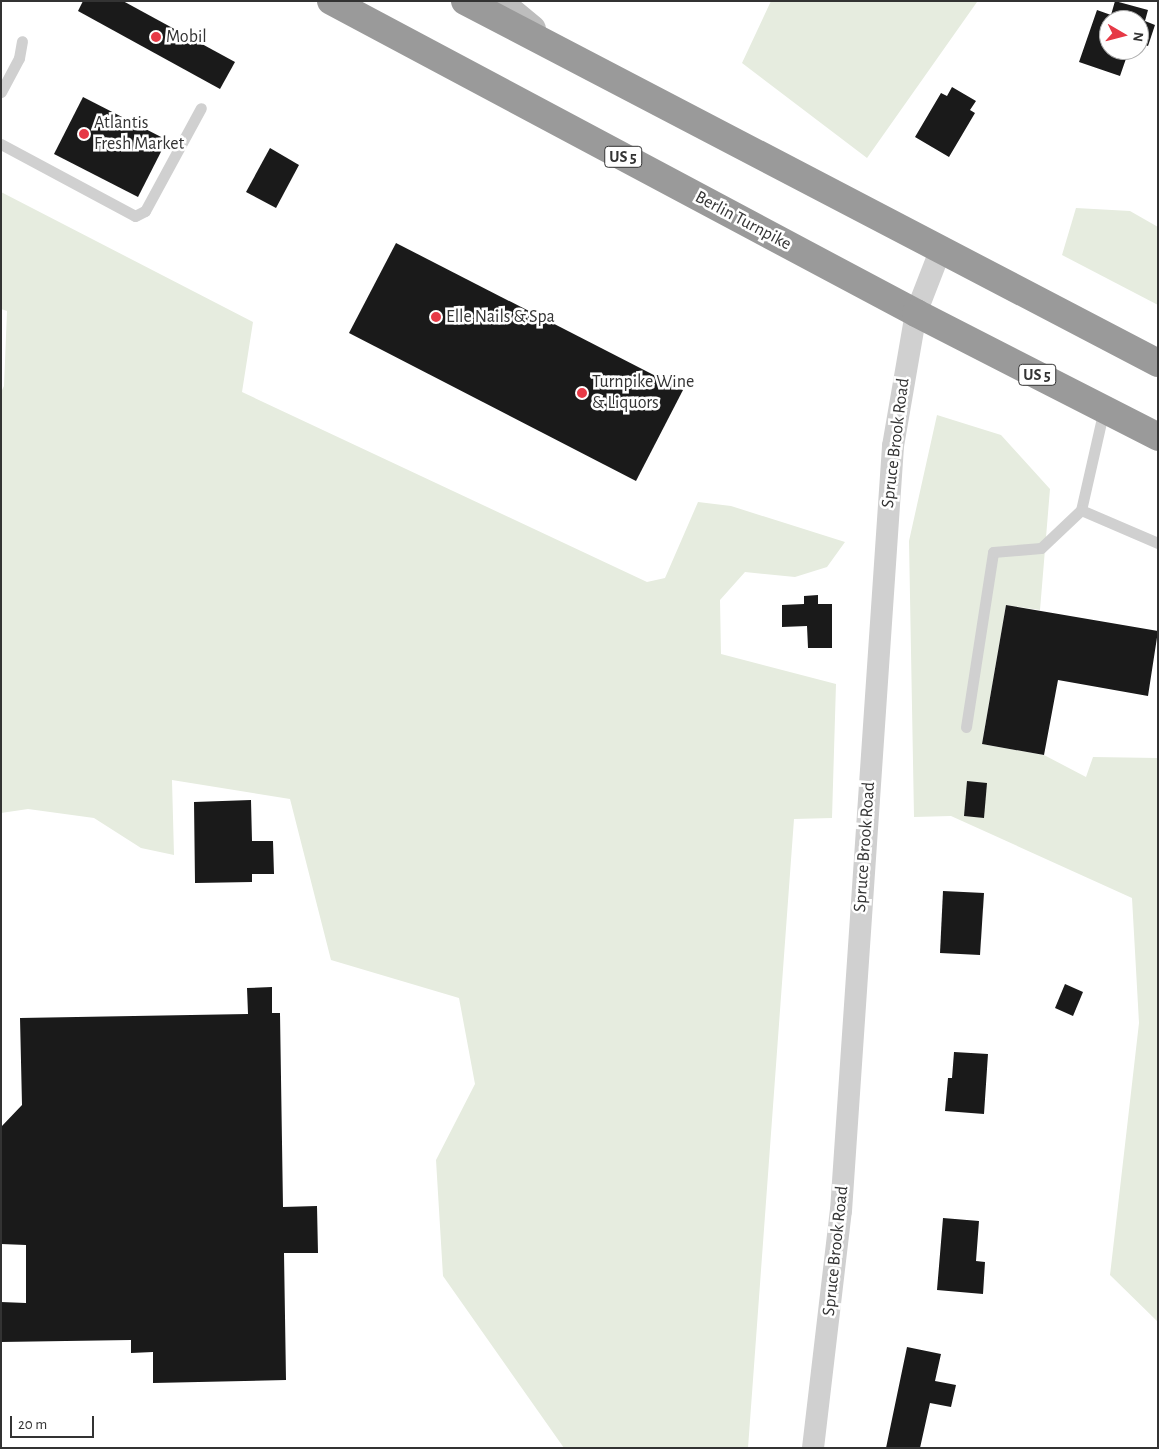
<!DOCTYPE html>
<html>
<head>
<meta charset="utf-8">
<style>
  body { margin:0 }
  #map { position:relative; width:1159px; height:1449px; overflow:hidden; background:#fff; font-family:"Alegreya Sans",sans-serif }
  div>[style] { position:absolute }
  .green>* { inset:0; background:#e6ecdf }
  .building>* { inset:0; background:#1a1a1a }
  .lane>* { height:11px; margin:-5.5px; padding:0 5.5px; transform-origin:5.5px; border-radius:5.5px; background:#d0d0d0 }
  .street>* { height:22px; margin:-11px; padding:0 11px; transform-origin:11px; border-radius:11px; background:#d0d0d0 }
  .secondary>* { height:28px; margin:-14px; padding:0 14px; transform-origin:14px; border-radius:14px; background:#bdbdbd }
  .highway>* { height:28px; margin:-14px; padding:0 14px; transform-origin:14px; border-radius:14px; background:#9a9a9a }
  .dots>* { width:14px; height:14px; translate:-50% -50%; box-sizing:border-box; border:2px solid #fff; border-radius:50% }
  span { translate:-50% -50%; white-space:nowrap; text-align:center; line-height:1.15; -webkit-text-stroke:5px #fff; paint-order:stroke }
  .shield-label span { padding:1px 4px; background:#fff; border:1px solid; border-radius:4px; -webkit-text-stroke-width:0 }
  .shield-label { font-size:16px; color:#333; font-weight:700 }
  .poi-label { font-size:18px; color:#333 }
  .left { translate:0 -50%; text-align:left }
  .street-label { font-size:18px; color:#333 }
  .frame { position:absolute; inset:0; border:2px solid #333; pointer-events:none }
  .north { position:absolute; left:1099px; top:10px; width:50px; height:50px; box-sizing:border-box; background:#fff; border:1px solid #adadad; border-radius:50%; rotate:98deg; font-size:14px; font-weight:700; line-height:20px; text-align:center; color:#333 }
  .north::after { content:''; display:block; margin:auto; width:18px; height:22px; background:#e63946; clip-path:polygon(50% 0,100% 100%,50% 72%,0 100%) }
  .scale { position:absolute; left:10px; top:1416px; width:84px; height:22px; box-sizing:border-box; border:2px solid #333; border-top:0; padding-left:6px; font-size:15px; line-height:18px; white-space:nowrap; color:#333; -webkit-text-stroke:4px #fff; paint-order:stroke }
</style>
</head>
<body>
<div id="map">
  <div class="green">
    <div style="clip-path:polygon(771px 1px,1038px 1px,977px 2px,867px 158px,742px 63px)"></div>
    <div style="clip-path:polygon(1px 192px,253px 322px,242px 392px,647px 582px,665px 578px,698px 502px,731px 506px,845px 542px,827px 567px,795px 577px,745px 572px,720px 600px,721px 654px,836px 684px,832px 818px,794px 819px,748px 1448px,564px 1448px,443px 1276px,436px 1160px,475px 1084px,459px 998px,331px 960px,290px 799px,172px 780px,174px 855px,141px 848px,94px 818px,28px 809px,1px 813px,1px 392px,4px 386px,7px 311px,1px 309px)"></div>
    <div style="clip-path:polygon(1076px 208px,1130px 211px,1158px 227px,1158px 305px,1062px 255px)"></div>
    <div style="clip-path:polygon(937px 415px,1001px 435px,1050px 489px,1040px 610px,1006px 605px,982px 744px,1044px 755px,1086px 777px,1093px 757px,1158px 758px,1158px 1322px,1110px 1275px,1139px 1023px,1132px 898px,951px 816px,914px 817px,909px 541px)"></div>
  </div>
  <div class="building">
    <div style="clip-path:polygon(83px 1px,123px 1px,235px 62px,220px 89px,78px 11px)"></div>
    <div style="clip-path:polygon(1115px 1px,1148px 10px,1145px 21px,1155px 25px,1148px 46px,1139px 43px,1139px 20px,1109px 20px,1109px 50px,1129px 50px,1120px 76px,1079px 62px,1097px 10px,1111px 15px)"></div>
    <div style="clip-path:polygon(952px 87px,976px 101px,970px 110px,975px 113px,949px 157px,915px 137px,941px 93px,947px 96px)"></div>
    <div style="clip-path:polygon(83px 97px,167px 140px,138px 197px,54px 154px)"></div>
    <div style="clip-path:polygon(270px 148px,299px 165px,276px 208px,246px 192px)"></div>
    <div style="clip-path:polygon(396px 243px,683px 390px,636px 481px,349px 333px)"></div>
    <div style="clip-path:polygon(818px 595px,818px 604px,832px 604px,832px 648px,808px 648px,807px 626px,782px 627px,782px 605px,804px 604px,804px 596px)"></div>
    <div style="clip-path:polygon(1006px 605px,1158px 631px,1148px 696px,1058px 680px,1044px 755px,982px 744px)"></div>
    <div style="clip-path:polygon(967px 781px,987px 783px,984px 818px,964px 816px)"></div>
    <div style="clip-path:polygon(251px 800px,252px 841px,273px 841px,274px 874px,252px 874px,252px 882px,195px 883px,194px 802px)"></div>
    <div style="clip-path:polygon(943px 891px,984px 893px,980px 955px,940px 953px)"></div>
    <div style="clip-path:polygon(1065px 984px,1083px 992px,1073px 1016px,1055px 1008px)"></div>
    <div style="clip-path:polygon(272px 987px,272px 1013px,280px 1013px,283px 1207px,317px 1206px,318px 1253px,284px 1253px,286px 1380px,153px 1383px,153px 1352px,131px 1353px,131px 1340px,1px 1342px,1px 1302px,26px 1303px,26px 1245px,1px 1244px,1px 1127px,22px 1105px,20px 1018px,248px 1014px,247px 988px)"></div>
    <div style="clip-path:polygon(954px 1052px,988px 1054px,984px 1114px,945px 1111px,948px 1078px,952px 1078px)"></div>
    <div style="clip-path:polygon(943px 1218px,979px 1221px,976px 1261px,985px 1262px,983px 1294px,937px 1290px)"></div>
    <div style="clip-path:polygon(907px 1347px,941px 1354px,935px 1381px,956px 1385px,951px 1407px,930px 1403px,920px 1448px,886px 1448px)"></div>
  </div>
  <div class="lane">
    <div style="left:1px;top:92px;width:38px;rotate:-62deg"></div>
    <div style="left:19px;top:58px;width:17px;rotate:-80deg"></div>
    <div style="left:1px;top:144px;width:152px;rotate:28.2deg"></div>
    <div style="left:135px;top:216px;width:11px;rotate:-27deg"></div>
    <div style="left:145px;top:211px;width:117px;rotate:-61.5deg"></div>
    <div style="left:1104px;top:409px;width:104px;rotate:102.8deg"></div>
    <div style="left:1081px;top:510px;width:84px;rotate:23.2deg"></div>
    <div style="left:966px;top:727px;width:177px;rotate:-81.2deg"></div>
    <div style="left:993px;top:552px;width:48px;rotate:-4.8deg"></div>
    <div style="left:1041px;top:548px;width:55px;rotate:-43.5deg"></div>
  </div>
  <div class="street">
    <div style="left:813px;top:1448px;width:239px;rotate:-83.3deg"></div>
    <div style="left:841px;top:1211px;width:767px;rotate:-86.11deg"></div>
    <div style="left:893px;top:446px;width:135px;rotate:-80.2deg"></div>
    <div style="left:916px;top:313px;width:66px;rotate:-68.8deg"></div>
  </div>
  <div class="secondary">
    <div style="left:498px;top:1px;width:44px;rotate:39.5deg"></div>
  </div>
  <div class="highway">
    <div style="left:331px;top:1px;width:663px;rotate:28.07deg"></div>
    <div style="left:916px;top:313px;width:272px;rotate:27.1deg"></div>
    <div style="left:465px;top:1px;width:782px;rotate:27.58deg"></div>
  </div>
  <div class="dots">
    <div style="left:156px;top:37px;background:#e63946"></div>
    <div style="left:84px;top:134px;background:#e63946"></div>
    <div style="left:436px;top:317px;background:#e63946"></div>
    <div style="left:582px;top:393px;background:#e63946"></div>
  </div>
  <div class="shield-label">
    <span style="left:623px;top:157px">US 5</span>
    <span style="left:1037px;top:375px">US 5</span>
  </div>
  <div class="poi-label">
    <span class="left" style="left:166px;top:37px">Mobil</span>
    <span class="left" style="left:94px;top:134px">Atlantis<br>Fresh Market</span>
    <span class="left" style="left:446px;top:317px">Elle Nails &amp; Spa</span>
    <span class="left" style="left:592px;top:393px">Turnpike Wine<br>&amp; Liquors</span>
  </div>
  <div class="street-label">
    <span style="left:743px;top:221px;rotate:28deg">Berlin Turnpike</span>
    <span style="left:896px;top:443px;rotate:-83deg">Spruce Brook Road</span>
    <span style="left:865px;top:847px;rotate:-86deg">Spruce Brook Road</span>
    <span style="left:836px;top:1251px;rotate:-84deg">Spruce Brook Road</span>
  </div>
  <div class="frame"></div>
  <div class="north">N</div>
  <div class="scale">20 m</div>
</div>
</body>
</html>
